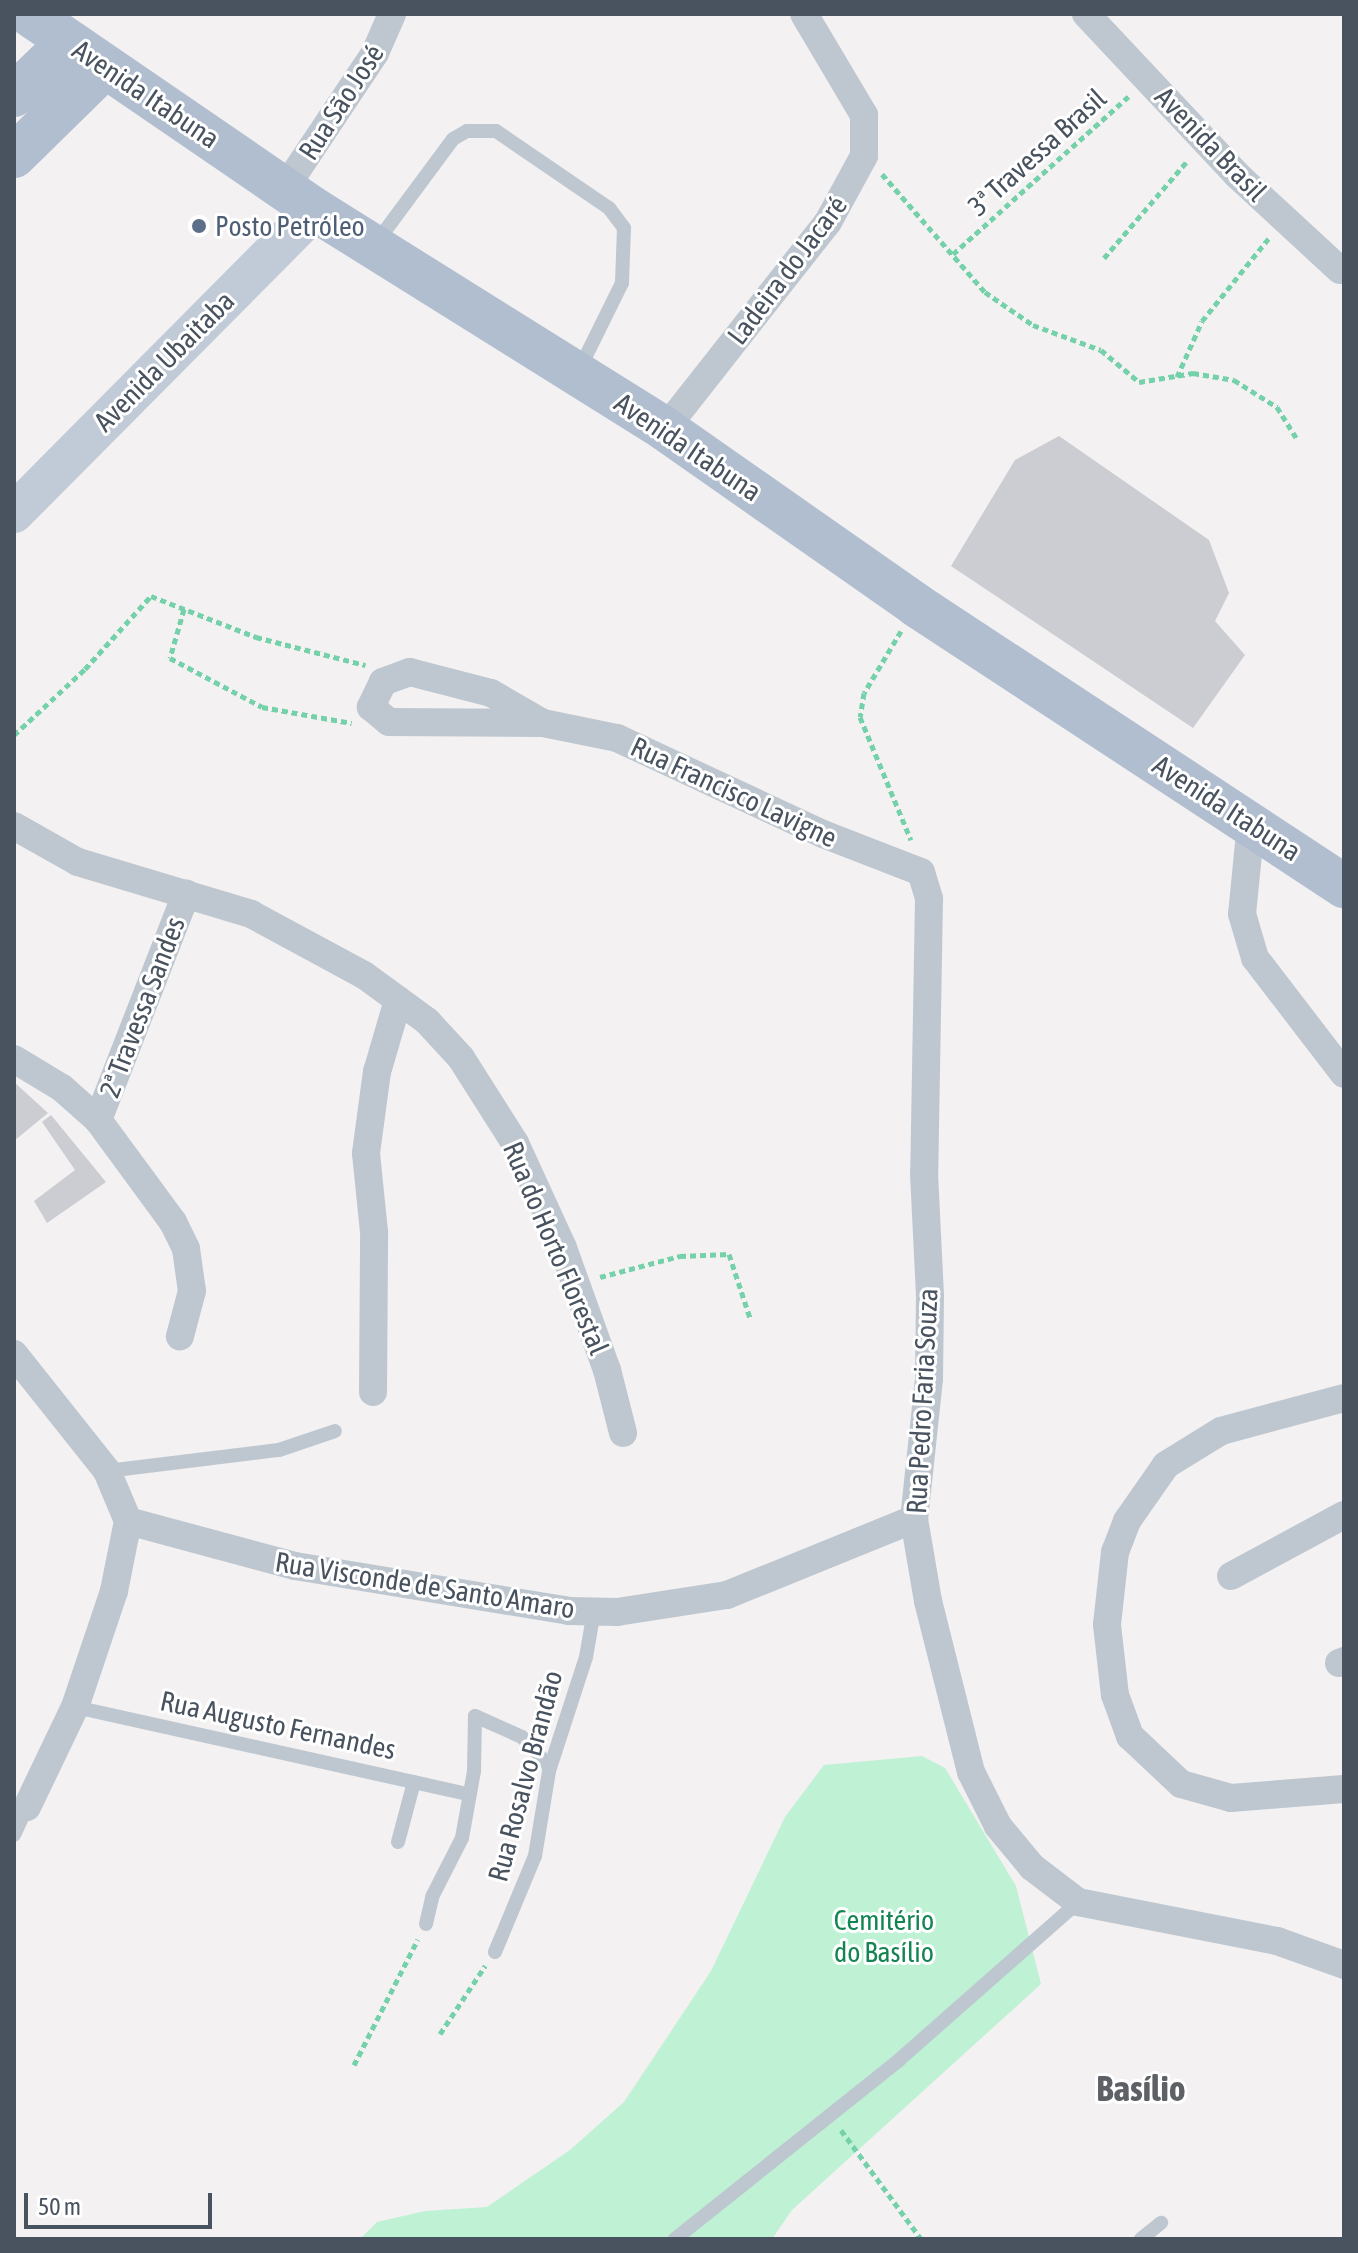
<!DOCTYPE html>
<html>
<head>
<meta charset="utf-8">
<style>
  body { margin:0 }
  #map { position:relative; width:1358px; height:2253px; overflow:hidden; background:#f3f1f1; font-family:"Asap Condensed",sans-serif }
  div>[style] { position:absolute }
  .green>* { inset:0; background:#bff1d5 }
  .building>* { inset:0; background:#cbcdd3 }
  .path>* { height:5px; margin-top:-2.5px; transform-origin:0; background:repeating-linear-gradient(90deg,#75d1a9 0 6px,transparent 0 10px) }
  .service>* { height:14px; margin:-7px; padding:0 7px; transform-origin:7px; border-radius:7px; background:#bec7d0 }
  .minor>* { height:28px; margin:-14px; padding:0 14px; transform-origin:14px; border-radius:14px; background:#bec7d0 }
  .secondary>* { height:40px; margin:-20px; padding:0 20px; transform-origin:20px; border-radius:20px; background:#c1cbd8 }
  .primary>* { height:44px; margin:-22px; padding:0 22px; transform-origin:22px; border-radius:22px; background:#b0bed0 }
  .dots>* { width:22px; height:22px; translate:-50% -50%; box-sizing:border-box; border:4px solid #fff; border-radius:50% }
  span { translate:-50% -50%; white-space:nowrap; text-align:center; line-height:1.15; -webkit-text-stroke:6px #fff; paint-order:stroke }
  .street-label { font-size:28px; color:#48535f }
  .service-label { font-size:28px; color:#4e5e75 }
  .left { translate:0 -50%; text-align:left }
  .park-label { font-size:28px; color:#148552 }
  .district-label { font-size:36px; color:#5d6166; font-weight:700 }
  .frame { position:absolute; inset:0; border:16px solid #48535f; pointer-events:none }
  .scale { position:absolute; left:24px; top:2193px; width:188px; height:36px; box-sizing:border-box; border:4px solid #48535f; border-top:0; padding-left:10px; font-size:24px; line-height:28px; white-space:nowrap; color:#48535f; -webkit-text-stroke:6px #fff; paint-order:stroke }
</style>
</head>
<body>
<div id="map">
  <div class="green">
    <div style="clip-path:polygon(922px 1756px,945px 1768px,1016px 1886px,1041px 1984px,792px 2210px,772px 2239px,360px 2239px,377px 2222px,425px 2211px,487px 2207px,570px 2150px,624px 2102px,711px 1971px,785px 1817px,824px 1765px)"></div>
  </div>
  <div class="building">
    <div style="clip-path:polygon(1059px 436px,1209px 540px,1229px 593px,1215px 621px,1245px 655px,1193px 728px,951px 566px,1015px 460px)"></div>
    <div style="clip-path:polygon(14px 1082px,48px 1113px,14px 1141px)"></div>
    <div style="clip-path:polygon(51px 1115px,106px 1182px,47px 1223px,34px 1201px,75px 1170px,42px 1122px)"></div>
  </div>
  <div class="path">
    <div style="left:882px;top:174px;width:157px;rotate:48.9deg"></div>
    <div style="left:985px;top:292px;width:58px;rotate:34.5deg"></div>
    <div style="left:1033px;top:325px;width:72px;rotate:20.2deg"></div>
    <div style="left:1101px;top:350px;width:50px;rotate:40.1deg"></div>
    <div style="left:1139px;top:382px;width:55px;rotate:-9.5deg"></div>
    <div style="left:1193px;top:373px;width:42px;rotate:9.7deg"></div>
    <div style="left:1234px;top:380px;width:51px;rotate:32.1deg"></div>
    <div style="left:1277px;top:407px;width:39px;rotate:58deg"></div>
    <div style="left:953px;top:254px;width:237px;rotate:-41.9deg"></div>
    <div style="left:1104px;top:258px;width:129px;rotate:-49.4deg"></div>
    <div style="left:1177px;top:377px;width:61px;rotate:-65.9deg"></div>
    <div style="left:1202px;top:321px;width:107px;rotate:-51.1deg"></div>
    <div style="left:184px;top:609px;width:51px;rotate:105.9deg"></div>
    <div style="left:170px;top:658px;width:104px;rotate:28deg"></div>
    <div style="left:262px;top:707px;width:91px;rotate:10.1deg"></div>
    <div style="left:901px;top:631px;width:72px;rotate:120.8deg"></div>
    <div style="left:864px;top:693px;width:24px;rotate:99deg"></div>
    <div style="left:860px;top:717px;width:133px;rotate:67.5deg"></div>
    <div style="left:14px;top:735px;width:97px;rotate:-42.9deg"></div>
    <div style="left:85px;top:669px;width:98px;rotate:-47.9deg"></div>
    <div style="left:151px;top:596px;width:113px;rotate:21.3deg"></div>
    <div style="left:256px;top:637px;width:113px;rotate:14.4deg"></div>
    <div style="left:600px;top:1277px;width:83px;rotate:-14.7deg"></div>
    <div style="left:680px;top:1256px;width:49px;rotate:-2.3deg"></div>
    <div style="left:729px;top:1254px;width:67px;rotate:71.8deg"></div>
    <div style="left:440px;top:2034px;width:82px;rotate:-56.5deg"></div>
    <div style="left:354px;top:2065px;width:141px;rotate:-63.1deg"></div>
    <div style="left:841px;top:2130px;width:135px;rotate:53.7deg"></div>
  </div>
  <div class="service">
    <div style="left:376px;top:243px;width:129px;rotate:-53.5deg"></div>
    <div style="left:453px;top:139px;width:16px;rotate:-30deg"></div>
    <div style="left:467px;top:131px;width:29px"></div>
    <div style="left:496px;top:131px;width:137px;rotate:34.3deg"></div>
    <div style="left:609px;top:208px;width:25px;rotate:53deg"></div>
    <div style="left:624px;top:228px;width:55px;rotate:92.1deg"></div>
    <div style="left:622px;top:283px;width:95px;rotate:116.3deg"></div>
    <div style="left:107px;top:1471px;width:173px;rotate:-7deg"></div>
    <div style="left:279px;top:1450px;width:59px;rotate:-18.7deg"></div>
    <div style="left:75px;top:1707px;width:403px;rotate:12.5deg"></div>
    <div style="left:14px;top:1835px;width:31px;rotate:-65deg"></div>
    <div style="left:398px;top:1842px;width:62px;rotate:-75.1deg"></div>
    <div style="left:426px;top:1924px;width:28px;rotate:-77deg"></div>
    <div style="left:432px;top:1897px;width:66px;rotate:-63deg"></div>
    <div style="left:462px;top:1838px;width:68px;rotate:-79.8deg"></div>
    <div style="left:474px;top:1771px;width:55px;rotate:-89deg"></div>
    <div style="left:475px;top:1716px;width:51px;rotate:24.1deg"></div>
    <div style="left:522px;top:1737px;width:41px;rotate:47deg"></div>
    <div style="left:495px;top:1952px;width:104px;rotate:-67.4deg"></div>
    <div style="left:535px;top:1856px;width:86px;rotate:-80.6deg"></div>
    <div style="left:549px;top:1771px;width:120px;rotate:-72deg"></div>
    <div style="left:586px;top:1657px;width:47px;rotate:-80.1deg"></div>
    <div style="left:675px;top:2239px;width:287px;rotate:-38.6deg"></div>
    <div style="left:899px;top:2060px;width:239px;rotate:-41.4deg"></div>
    <div style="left:1141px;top:2239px;width:26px;rotate:-39deg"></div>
  </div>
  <div class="minor">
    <div style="left:1086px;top:14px;width:221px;rotate:46.8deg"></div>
    <div style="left:1237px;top:175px;width:140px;rotate:42.7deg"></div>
    <div style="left:285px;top:188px;width:162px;rotate:-56.3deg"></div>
    <div style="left:375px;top:53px;width:43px;rotate:-66.4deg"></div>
    <div style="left:665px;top:429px;width:263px;rotate:-51.8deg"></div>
    <div style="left:828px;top:222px;width:75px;rotate:-61.4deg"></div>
    <div style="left:864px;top:156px;width:41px;rotate:-90deg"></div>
    <div style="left:864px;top:115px;width:117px;rotate:-120.7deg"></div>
    <div style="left:543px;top:723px;width:60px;rotate:-150deg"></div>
    <div style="left:491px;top:693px;width:84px;rotate:-165.5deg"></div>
    <div style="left:410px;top:672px;width:29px;rotate:160deg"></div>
    <div style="left:383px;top:682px;width:28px;rotate:116deg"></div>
    <div style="left:371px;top:707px;width:23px;rotate:40deg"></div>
    <div style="left:389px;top:722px;width:154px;rotate:0.4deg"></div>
    <div style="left:543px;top:723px;width:76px;rotate:11.5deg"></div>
    <div style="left:617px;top:738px;width:227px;rotate:25deg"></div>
    <div style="left:823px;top:834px;width:105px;rotate:21.2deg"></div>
    <div style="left:921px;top:872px;width:28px;rotate:73deg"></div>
    <div style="left:929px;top:899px;width:274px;rotate:91deg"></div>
    <div style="left:924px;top:1173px;width:124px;rotate:87.2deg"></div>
    <div style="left:930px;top:1297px;width:82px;rotate:90.7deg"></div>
    <div style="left:929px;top:1379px;width:141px;rotate:96.1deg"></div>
    <div style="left:914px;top:1519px;width:83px;rotate:80.3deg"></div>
    <div style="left:928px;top:1601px;width:176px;rotate:75.9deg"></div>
    <div style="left:971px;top:1772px;width:60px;rotate:63.4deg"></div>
    <div style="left:998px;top:1826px;width:53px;rotate:50.3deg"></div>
    <div style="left:1032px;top:1867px;width:58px;rotate:37.3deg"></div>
    <div style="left:1078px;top:1902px;width:203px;rotate:11.1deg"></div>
    <div style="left:1277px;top:1941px;width:71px;rotate:19.7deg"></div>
    <div style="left:1251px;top:823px;width:91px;rotate:95.6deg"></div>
    <div style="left:1242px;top:914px;width:46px;rotate:73.5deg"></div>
    <div style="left:1255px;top:958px;width:146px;rotate:52.5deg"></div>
    <div style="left:14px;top:826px;width:73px;rotate:29.4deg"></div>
    <div style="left:78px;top:862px;width:181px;rotate:16.7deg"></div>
    <div style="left:251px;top:914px;width:128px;rotate:28.4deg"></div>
    <div style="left:364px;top:975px;width:78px;rotate:36.1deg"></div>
    <div style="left:427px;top:1021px;width:50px;rotate:47.4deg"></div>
    <div style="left:461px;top:1058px;width:101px;rotate:57.6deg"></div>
    <div style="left:515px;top:1143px;width:115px;rotate:65.4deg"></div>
    <div style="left:563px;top:1248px;width:130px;rotate:70.2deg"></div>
    <div style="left:607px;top:1370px;width:65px;rotate:75.7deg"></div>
    <div style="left:14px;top:1059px;width:56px;rotate:31.1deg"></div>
    <div style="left:62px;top:1088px;width:48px;rotate:41.6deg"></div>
    <div style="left:98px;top:1120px;width:127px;rotate:53.7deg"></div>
    <div style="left:173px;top:1222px;width:30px;rotate:64deg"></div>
    <div style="left:186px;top:1249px;width:42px;rotate:81.9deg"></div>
    <div style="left:192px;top:1291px;width:47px;rotate:104.9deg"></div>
    <div style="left:98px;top:1120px;width:243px;rotate:-68.7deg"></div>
    <div style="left:14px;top:1354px;width:149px;rotate:51.5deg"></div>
    <div style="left:107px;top:1471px;width:54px;rotate:67.2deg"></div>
    <div style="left:128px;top:1521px;width:173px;rotate:15.1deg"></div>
    <div style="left:295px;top:1566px;width:278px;rotate:9.3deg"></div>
    <div style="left:569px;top:1611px;width:48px;rotate:1.2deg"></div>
    <div style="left:617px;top:1612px;width:111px;rotate:-8.8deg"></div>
    <div style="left:727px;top:1595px;width:202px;rotate:-22.1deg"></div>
    <div style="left:373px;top:1392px;width:160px;rotate:-89.6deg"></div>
    <div style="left:374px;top:1232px;width:79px;rotate:-95.8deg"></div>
    <div style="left:366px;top:1153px;width:82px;rotate:-82.3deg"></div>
    <div style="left:377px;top:1072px;width:75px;rotate:-73.7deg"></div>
    <div style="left:1344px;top:1398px;width:127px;rotate:165deg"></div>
    <div style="left:1221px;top:1431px;width:65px;rotate:148.3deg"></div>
    <div style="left:1166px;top:1465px;width:68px;rotate:124.9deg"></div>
    <div style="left:1127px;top:1521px;width:33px;rotate:111deg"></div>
    <div style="left:1115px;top:1552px;width:73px;rotate:96.3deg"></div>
    <div style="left:1107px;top:1625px;width:70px;rotate:83.5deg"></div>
    <div style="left:1115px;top:1695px;width:44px;rotate:69.9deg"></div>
    <div style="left:1130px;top:1736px;width:70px;rotate:43.3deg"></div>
    <div style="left:1181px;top:1784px;width:52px;rotate:15.6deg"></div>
    <div style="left:1231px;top:1798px;width:113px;rotate:-4.6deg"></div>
    <div style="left:1231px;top:1576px;width:128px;rotate:-28.4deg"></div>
    <div style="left:1339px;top:1663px;width:5px;rotate:-22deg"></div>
    <div style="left:27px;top:1807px;width:111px;rotate:-64.4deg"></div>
    <div style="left:75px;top:1707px;width:122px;rotate:-71.4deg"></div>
    <div style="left:114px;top:1591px;width:71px;rotate:-78.7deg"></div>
  </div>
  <div class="secondary">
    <div style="left:14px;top:513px;width:427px;rotate:-45.2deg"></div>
  </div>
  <div class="primary">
    <div style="left:29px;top:14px;width:347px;rotate:34.4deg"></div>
    <div style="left:315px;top:210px;width:413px;rotate:32deg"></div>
    <div style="left:665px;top:429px;width:307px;rotate:35deg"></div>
    <div style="left:916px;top:605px;width:512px;rotate:33.29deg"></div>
    <div style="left:14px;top:95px;width:76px;rotate:-43.9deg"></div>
    <div style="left:14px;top:156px;width:127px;rotate:-44.4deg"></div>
  </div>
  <div class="dots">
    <div style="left:199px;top:226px;background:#5c6f8a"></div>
  </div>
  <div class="street-label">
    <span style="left:146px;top:94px;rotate:34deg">Avenida Itabuna</span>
    <span style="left:341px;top:102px;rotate:-57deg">Rua São José</span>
    <span style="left:1211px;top:144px;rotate:46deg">Avenida Brasil</span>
    <span style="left:1037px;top:152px;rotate:-42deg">3ª Travessa Brasil</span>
    <span style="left:787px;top:270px;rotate:-53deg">Ladeira do Jacaré</span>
    <span style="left:164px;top:361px;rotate:-45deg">Avenida Ubaitaba</span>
    <span style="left:688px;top:447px;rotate:34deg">Avenida Itabuna</span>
    <span style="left:734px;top:792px;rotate:25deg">Rua Francisco Lavigne</span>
    <span style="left:1227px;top:808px;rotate:33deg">Avenida Itabuna</span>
    <span style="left:142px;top:1007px;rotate:-69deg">2ª Travessa Sandes</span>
    <span style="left:556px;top:1248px;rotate:67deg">Rua do Horto Florestal</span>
    <span style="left:922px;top:1401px;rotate:-87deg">Rua Pedro Faria Souza</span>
    <span style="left:425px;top:1585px;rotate:9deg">Rua Visconde de Santo Amaro</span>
    <span style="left:278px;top:1725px;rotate:12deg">Rua Augusto Fernandes</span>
    <span style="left:525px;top:1776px;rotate:-75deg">Rua Rosalvo Brandão</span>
  </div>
  <div class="service-label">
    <span class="left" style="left:215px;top:226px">Posto Petróleo</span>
  </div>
  <div class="park-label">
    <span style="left:884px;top:1936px">Cemitério<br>do Basílio</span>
  </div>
  <div class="district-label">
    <span style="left:1141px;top:2089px">Basílio</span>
  </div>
  <div class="frame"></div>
  <div class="scale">50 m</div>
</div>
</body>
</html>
